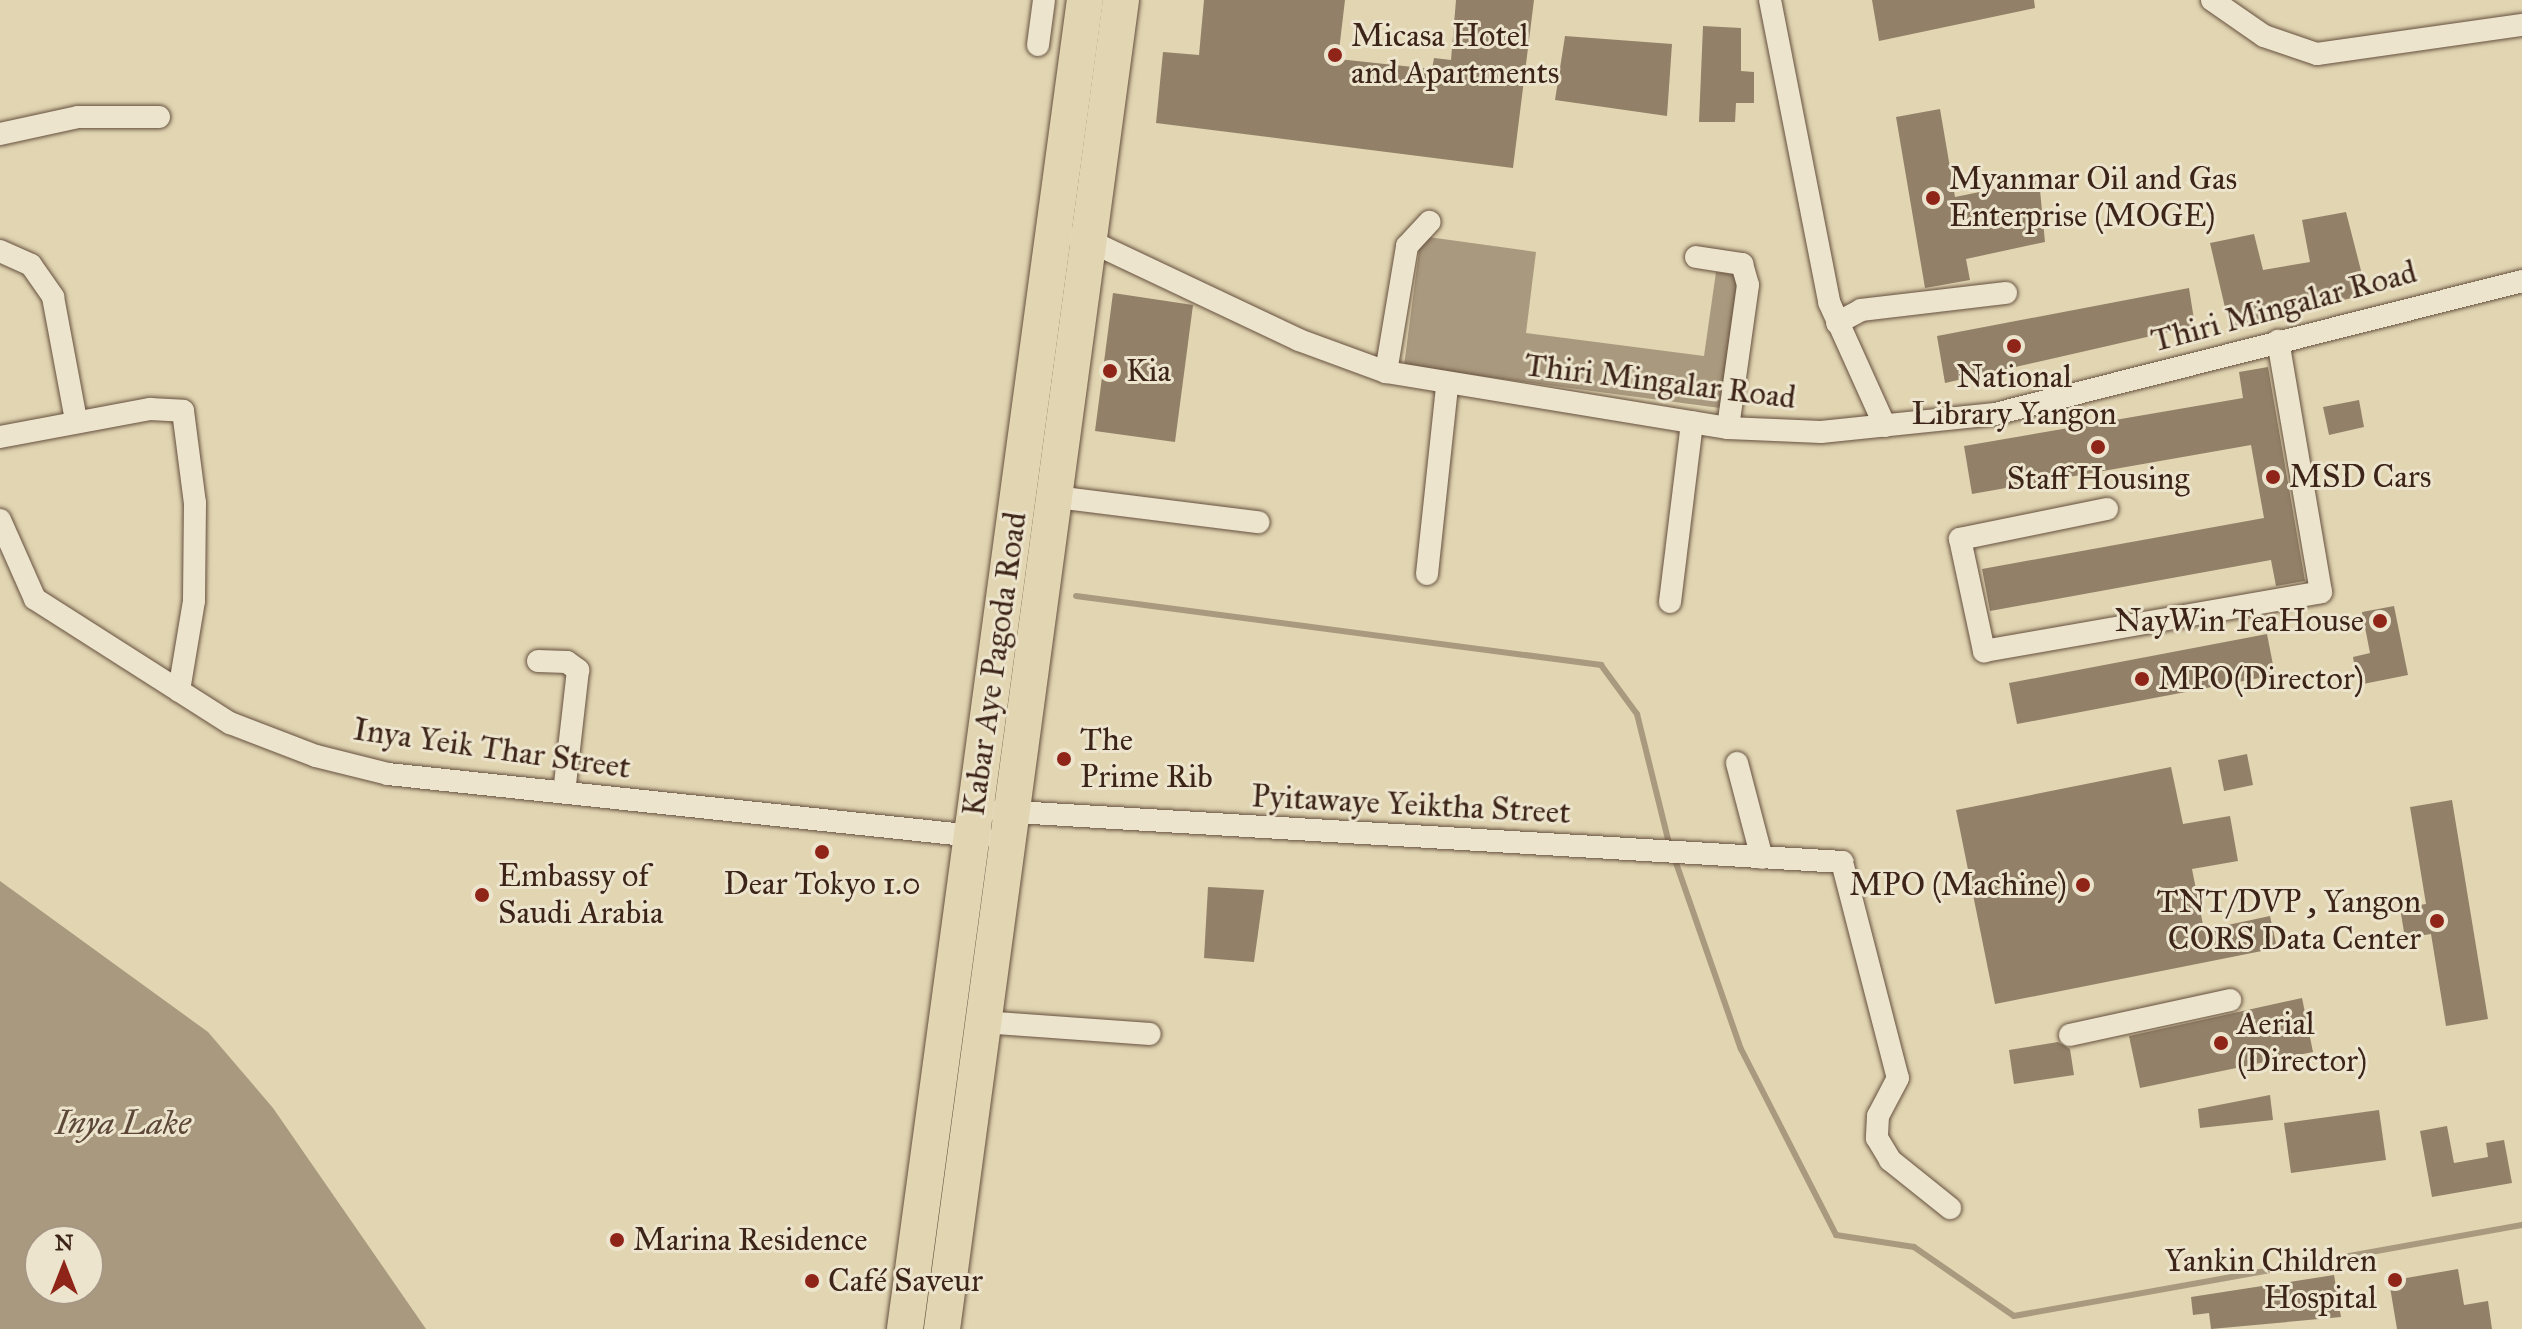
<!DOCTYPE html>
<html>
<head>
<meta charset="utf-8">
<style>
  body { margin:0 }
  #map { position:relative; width:2522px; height:1329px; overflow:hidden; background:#e1d5b2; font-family:"IM FELL Great Primer",serif }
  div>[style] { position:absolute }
  .water>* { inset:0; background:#a9997e }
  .stream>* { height:6px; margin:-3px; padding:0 3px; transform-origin:3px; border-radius:3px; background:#a9997e }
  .building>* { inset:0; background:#928068 }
  .roads { filter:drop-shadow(0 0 2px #66503e) drop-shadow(0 0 2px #66503e) }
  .minor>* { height:22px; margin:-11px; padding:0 11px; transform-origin:11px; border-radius:11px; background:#ece4cd }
  .primary>* { height:36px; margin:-18px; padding:0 18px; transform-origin:18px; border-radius:18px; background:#e1d5b2 }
  .dots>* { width:22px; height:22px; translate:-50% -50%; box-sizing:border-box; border:4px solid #ece4cd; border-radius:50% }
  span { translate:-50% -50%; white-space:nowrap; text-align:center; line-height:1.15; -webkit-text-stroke:6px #ece4cd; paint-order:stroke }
  .poi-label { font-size:32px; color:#3d2418 }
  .left { translate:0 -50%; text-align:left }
  .right { translate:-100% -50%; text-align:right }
  .street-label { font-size:32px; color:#3d2418 }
  .water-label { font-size:34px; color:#5d4737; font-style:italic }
  .north { position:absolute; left:24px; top:1225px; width:80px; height:80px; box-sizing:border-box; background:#ece4cd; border:2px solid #a69785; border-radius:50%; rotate:0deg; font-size:22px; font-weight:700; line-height:32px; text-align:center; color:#3d2418 }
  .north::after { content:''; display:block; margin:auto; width:28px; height:36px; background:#8f2418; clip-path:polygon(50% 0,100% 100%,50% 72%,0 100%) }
</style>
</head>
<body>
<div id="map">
  <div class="water">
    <div style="clip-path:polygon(1421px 236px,1536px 252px,1526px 333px,1704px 356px,1716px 272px,1738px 275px,1720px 408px,1404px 366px)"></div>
    <div style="clip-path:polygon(evenodd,0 881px,208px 1032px,273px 1108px,426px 1329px,0 1329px,0 881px,88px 1241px,88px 1289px,40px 1289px,40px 1241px,88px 1241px)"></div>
  </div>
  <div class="stream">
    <div style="left:1076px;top:596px;width:530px;rotate:7.49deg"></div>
    <div style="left:1601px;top:665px;width:61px;rotate:53.7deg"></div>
    <div style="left:1637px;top:714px;width:137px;rotate:76.1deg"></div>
    <div style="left:1674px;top:857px;width:203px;rotate:70.8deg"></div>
    <div style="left:1741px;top:1049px;width:209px;rotate:62.9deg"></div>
    <div style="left:1836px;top:1235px;width:79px;rotate:8.7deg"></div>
    <div style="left:1914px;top:1247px;width:121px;rotate:34.6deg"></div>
    <div style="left:2014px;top:1316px;width:516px;rotate:-10.16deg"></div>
  </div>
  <div class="building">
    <div style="clip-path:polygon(1204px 0,1345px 0,1338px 59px,1432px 69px,1434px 58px,1451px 60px,1456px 0,1534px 0,1513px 168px,1156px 123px,1163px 52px,1199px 55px)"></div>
    <div style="clip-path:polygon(1872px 0,2034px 0,2035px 8px,1879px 41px)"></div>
    <div style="clip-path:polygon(1703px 26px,1741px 28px,1741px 71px,1754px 72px,1754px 103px,1736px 103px,1735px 122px,1699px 122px)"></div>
    <div style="clip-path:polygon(1565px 36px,1672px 44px,1667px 116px,1555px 100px)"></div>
    <div style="clip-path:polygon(1940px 109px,1955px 197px,2039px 180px,2045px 242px,1966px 259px,1970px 280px,1925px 288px,1896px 117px)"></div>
    <div style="clip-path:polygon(2346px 212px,2367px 294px,2230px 329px,2210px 243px,2254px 234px,2263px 270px,2310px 262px,2302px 220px)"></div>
    <div style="clip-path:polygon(2189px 288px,2195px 326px,1945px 383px,1937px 336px)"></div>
    <div style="clip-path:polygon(1113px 293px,1193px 305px,1175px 442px,1095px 431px)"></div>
    <div style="clip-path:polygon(2268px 367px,2305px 581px,2276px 586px,2271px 560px,1990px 611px,1982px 569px,2264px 518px,2251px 445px,1972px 494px,1964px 446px,2243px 398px,2239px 372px)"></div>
    <div style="clip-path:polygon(2359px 400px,2364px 427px,2329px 435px,2323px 407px)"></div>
    <div style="clip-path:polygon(2394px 606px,2408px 675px,2358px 685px,2353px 657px,2370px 653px,2362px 612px)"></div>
    <div style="clip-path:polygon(2267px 634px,2275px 675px,2017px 724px,2009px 683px)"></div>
    <div style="clip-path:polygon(2247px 754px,2253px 785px,2224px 791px,2218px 760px)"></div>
    <div style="clip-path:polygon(2171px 767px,2183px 824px,2230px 816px,2238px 861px,2192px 869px,2204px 930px,2270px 916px,2277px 948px,1995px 1004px,1956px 810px)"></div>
    <div style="clip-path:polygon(2452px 800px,2488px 1019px,2446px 1026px,2431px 934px,2405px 938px,2400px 908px,2426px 904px,2410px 807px)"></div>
    <div style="clip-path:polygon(1208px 887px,1264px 890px,1254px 962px,1204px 958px)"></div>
    <div style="clip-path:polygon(2302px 998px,2313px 1052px,2140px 1088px,2129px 1036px)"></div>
    <div style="clip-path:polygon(2058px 1042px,2070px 1049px,2074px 1075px,2014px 1084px,2009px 1050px)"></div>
    <div style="clip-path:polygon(2270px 1095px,2273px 1120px,2200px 1128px,2198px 1109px)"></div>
    <div style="clip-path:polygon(2379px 1110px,2386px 1160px,2291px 1173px,2284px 1123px)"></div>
    <div style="clip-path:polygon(2447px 1126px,2454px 1163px,2488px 1157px,2486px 1143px,2504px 1140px,2512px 1183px,2432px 1197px,2420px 1131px)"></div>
    <div style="clip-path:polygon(2458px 1269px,2464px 1305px,2488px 1301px,2492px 1329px,2397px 1329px,2389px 1281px)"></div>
    <div style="clip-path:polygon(2334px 1275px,2341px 1317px,2211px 1329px,2209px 1313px,2193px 1315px,2191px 1297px)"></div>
  </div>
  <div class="roads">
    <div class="minor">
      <div style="left:1770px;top:0;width:308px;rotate:78.9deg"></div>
      <div style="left:1829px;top:302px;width:136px;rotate:65.7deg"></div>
      <div style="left:2212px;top:0;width:63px;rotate:34.7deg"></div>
      <div style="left:2264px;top:36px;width:56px;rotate:18.8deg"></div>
      <div style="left:2317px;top:54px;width:207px;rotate:-8.1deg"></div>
      <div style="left:1038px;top:45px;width:45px;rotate:-82.4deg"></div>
      <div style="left:0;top:134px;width:80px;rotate:-12.3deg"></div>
      <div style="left:78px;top:117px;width:81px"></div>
      <div style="left:1079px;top:236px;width:243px;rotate:25.3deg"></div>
      <div style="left:1299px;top:340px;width:93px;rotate:20.2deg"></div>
      <div style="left:1386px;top:372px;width:347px;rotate:9.3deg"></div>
      <div style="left:1728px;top:428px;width:93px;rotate:2.5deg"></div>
      <div style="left:1821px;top:432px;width:175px;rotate:-5.9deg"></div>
      <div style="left:1995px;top:414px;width:544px;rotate:-14.16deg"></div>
      <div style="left:0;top:251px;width:34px;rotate:24deg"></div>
      <div style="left:31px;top:265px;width:39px;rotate:55deg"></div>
      <div style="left:53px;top:297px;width:125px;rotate:79.4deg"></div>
      <div style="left:1696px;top:257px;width:47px;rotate:8.7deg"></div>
      <div style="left:1742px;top:264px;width:22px;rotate:74deg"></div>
      <div style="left:1748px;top:285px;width:144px;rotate:98deg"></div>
      <div style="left:1837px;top:323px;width:27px;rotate:-28deg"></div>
      <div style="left:1861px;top:310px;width:146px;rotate:-6.7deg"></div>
      <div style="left:1386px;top:372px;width:128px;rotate:-80.5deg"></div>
      <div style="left:1407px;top:246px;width:33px;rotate:-47deg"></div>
      <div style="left:0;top:437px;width:153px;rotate:-10.6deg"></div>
      <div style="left:150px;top:409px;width:33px;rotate:3deg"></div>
      <div style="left:183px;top:411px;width:93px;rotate:82.6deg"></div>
      <div style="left:195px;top:503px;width:98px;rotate:90.6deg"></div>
      <div style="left:194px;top:601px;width:91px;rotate:99.5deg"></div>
      <div style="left:1056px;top:497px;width:204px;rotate:7.1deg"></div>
      <div style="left:2107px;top:509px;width:150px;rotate:168.5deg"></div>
      <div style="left:1960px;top:539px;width:115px;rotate:77.9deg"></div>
      <div style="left:1984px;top:651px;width:342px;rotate:-9.9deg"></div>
      <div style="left:2321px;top:592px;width:255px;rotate:-99.7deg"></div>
      <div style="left:0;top:520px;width:86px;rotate:66.1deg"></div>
      <div style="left:35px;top:599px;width:231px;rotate:32.5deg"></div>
      <div style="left:230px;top:723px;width:92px;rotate:21deg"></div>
      <div style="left:316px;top:756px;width:74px;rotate:14deg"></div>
      <div style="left:388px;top:774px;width:598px;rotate:6.04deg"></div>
      <div style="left:1427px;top:574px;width:188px;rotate:-83.9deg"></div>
      <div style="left:1670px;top:602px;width:181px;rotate:-83deg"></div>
      <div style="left:538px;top:661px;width:29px;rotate:2deg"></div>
      <div style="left:567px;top:662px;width:14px;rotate:36deg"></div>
      <div style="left:578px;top:670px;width:123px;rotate:96.5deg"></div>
      <div style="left:1737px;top:763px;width:98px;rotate:75.3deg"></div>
      <div style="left:999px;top:811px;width:845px;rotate:3.46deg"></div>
      <div style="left:1842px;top:862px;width:223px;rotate:75.5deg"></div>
      <div style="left:1898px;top:1078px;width:43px;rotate:117.8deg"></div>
      <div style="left:1878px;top:1116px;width:22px;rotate:93deg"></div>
      <div style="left:1877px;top:1138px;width:26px;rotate:59deg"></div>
      <div style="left:1890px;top:1160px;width:77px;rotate:38.7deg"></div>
      <div style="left:983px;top:1022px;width:167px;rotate:4.1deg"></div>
      <div style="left:2070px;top:1035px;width:164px;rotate:-12.3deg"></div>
    </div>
    <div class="primary">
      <div style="left:905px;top:1329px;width:1341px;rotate:-82.29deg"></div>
      <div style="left:942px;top:1329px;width:1341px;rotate:-82.33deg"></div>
    </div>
  </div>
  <div class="dots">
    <div style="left:1335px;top:55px;background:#8f2418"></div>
    <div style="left:1933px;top:198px;background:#8f2418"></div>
    <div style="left:2014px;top:346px;background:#8f2418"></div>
    <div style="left:1110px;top:371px;background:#8f2418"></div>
    <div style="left:2098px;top:447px;background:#8f2418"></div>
    <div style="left:2273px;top:477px;background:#8f2418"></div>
    <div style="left:2380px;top:621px;background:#8f2418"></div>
    <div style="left:2142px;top:679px;background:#8f2418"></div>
    <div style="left:1064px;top:759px;background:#8f2418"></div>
    <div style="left:822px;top:852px;background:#8f2418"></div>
    <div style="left:2083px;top:885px;background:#8f2418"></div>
    <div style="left:482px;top:895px;background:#8f2418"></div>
    <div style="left:2437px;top:921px;background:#8f2418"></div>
    <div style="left:2221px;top:1043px;background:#8f2418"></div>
    <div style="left:617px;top:1240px;background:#8f2418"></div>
    <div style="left:2395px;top:1280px;background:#8f2418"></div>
    <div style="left:812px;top:1281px;background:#8f2418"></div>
  </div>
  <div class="poi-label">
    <span class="left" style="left:1351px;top:55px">Micasa Hotel<br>and Apartments</span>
    <span class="left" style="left:1949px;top:198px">Myanmar Oil and Gas<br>Enterprise (MOGE)</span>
    <span class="left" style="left:1126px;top:371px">Kia</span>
    <span style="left:2014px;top:396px">National<br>Library Yangon</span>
    <span class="left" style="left:2289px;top:477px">MSD Cars</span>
    <span style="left:2098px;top:479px">Staff Housing</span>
    <span class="right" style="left:2364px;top:621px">NayWin TeaHouse</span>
    <span class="left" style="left:2158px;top:679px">MPO(Director)</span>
    <span class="left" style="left:1080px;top:759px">The<br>Prime Rib</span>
    <span class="left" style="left:498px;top:895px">Embassy of<br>Saudi Arabia</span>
    <span style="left:822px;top:884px">Dear Tokyo 1.0</span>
    <span class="right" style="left:2067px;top:885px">MPO (Machine)</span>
    <span class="right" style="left:2421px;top:921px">TNT/DVP , Yangon<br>CORS Data Center</span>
    <span class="left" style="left:2237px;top:1043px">Aerial<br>(Director)</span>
    <span class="left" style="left:633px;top:1240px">Marina Residence</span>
    <span class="right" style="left:2377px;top:1280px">Yankin Children<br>Hospital</span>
    <span class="left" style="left:828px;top:1281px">Café Saveur</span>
  </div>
  <div class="street-label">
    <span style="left:2284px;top:307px;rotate:-15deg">Thiri Mingalar Road</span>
    <span style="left:1660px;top:382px;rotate:7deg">Thiri Mingalar Road</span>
    <span style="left:995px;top:664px;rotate:-82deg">Kabar Aye Pagoda Road</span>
    <span style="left:492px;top:749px;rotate:8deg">Inya Yeik Thar Street</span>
    <span style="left:1411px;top:805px;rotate:3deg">Pyitawaye Yeiktha Street</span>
  </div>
  <div class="water-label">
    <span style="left:123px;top:1123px">Inya Lake</span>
  </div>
  <div class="north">N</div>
</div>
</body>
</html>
